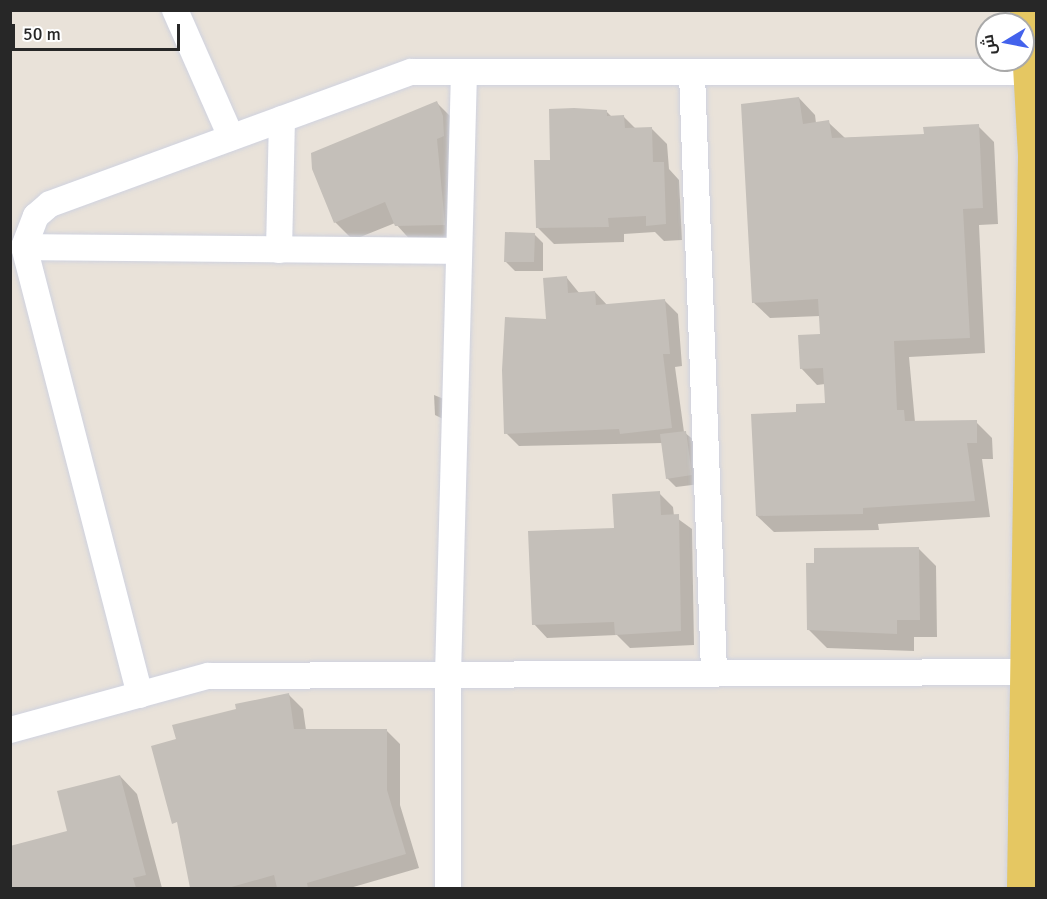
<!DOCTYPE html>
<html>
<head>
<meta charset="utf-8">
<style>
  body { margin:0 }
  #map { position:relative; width:1047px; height:899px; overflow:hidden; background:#e9e2d9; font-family:Signika,Cairo,sans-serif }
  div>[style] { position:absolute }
  .shadow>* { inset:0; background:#0003 }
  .building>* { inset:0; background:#c4bfb9 }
  .roads { filter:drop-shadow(0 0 2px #cfd2df) drop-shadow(0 0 2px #cfd2df) }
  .street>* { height:26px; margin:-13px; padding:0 13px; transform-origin:13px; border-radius:13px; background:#fff }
  .primary>* { height:33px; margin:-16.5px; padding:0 16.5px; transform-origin:16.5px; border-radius:16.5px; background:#e5c762 }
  span { translate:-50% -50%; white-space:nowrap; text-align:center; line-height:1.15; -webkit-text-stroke:6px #fff; paint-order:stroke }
  .frame { position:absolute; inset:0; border:12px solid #272727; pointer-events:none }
  .north { position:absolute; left:975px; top:12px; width:60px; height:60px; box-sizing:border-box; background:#fff; border:2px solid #a9a9a9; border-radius:50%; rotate:260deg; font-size:16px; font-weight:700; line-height:24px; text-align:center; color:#272727 }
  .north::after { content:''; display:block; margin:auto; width:21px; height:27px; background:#4362ec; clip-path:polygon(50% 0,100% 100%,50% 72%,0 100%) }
  .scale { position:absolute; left:12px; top:24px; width:168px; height:27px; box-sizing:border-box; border:3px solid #272727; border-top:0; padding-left:8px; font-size:18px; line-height:21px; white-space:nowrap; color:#272727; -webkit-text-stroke:4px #fff; paint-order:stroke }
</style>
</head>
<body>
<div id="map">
  <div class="shadow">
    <div style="clip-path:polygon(799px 98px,815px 115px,816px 123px,828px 122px,845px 138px,925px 135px,978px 126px,994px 142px,998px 224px,979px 225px,985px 353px,909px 357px,915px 422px,976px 422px,992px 438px,993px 459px,982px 459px,990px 517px,878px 524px,879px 530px,774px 532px,757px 516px,798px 413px,826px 404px,825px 384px,817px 385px,801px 368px,821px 336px,820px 316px,770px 318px,753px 302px)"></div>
    <div style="clip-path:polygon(436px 102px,454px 120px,462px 242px,414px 244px,395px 223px,353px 240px,335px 222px)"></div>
    <div style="clip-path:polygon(606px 111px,612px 117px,624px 117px,636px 129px,651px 128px,667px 144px,669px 169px,679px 180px,682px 240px,664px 241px,655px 232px,624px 234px,624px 242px,554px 244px,537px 227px,551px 161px)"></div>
    <div style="clip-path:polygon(534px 234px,543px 243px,543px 271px,515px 271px,506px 262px)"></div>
    <div style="clip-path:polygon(567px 278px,580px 294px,595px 292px,608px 306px,665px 301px,678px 314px,682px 366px,675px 367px,684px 432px,695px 441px,700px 484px,676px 487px,667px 478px,663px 443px,519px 446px,506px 433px)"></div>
    <div style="clip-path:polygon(434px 395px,444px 399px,443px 419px,435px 415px)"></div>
    <div style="clip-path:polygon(659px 493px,673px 507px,674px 516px,692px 529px,694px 645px,630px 648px,617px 635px,547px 638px,534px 624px,616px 529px)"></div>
    <div style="clip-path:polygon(918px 548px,936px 566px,937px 637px,914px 637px,914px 651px,827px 648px,809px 630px)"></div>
    <div style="clip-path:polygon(289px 695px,303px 709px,306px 730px,386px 730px,400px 744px,400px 805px,419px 868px,350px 888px,192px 888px,171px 780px,177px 740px)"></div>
    <div style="clip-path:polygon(120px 776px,137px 794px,162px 888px,10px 888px,10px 847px,69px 832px)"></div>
  </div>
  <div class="building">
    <div style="clip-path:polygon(799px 97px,803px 124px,829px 120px,832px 138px,924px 134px,923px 127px,979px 124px,983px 208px,963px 209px,970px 338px,894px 341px,897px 410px,904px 410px,905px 421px,977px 420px,977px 443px,967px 443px,975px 501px,863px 508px,863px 514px,756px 516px,751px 414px,796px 412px,796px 404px,825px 403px,823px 368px,800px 369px,798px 335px,820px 334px,818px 299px,752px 303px,741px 104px)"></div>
    <div style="clip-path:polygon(437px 101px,443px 116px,444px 136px,437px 139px,445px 225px,395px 226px,385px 202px,334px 223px,312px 169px,311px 153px)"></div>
    <div style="clip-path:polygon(574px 108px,607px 110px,607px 116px,624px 115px,625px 128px,652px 127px,653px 162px,664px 162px,666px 224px,646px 226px,646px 216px,608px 218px,609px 227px,536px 228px,534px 160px,550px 160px,549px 109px)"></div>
    <div style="clip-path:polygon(505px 232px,535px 233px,534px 262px,504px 262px)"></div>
    <div style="clip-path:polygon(567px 276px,568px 293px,595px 291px,596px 305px,665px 299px,670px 354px,663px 354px,672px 428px,620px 434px,619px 429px,504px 434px,502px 370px,505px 317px,546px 319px,543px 278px)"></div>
    <div style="clip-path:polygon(686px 431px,692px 475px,666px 479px,660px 434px)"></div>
    <div style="clip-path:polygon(660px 491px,661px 515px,679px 514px,681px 631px,615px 635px,614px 622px,532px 625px,528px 531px,614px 528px,612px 494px)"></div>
    <div style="clip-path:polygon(919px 547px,920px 620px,897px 620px,897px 634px,807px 630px,806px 563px,814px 563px,814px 548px)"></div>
    <div style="clip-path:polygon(289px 693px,294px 729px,387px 729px,387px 790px,406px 854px,307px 883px,308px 888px,277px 888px,274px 875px,228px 888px,190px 888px,177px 822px,172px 824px,151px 746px,176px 739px,172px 725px,236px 709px,235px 704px)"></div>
    <div style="clip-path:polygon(120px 775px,146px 875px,133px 878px,136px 888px,10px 888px,10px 846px,67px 831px,57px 791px)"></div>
  </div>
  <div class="roads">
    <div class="street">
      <div style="left:175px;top:10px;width:139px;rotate:66.2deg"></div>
      <div style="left:692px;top:74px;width:598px;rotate:87.89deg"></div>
      <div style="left:24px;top:247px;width:435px;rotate:0.5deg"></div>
      <div style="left:279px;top:250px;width:131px;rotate:-88.7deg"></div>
      <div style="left:140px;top:695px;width:463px;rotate:-104.5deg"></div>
      <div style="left:24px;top:247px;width:33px;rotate:-69deg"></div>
      <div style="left:36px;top:216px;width:18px;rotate:-41deg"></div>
      <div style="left:50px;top:204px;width:384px;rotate:-20.1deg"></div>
      <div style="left:411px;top:72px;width:619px"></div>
      <div style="left:10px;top:730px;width:205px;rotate:-15.3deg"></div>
      <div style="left:208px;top:676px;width:816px;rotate:-0.28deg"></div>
      <div style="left:448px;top:888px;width:213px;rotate:-90deg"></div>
      <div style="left:448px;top:675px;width:602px;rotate:-88.48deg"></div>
    </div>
    <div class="primary">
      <div style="left:1023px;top:888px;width:733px;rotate:-89.14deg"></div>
      <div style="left:1034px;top:155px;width:145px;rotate:-93.2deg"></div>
    </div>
  </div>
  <div class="frame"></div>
  <div class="north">ش</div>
  <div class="scale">50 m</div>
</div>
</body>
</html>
